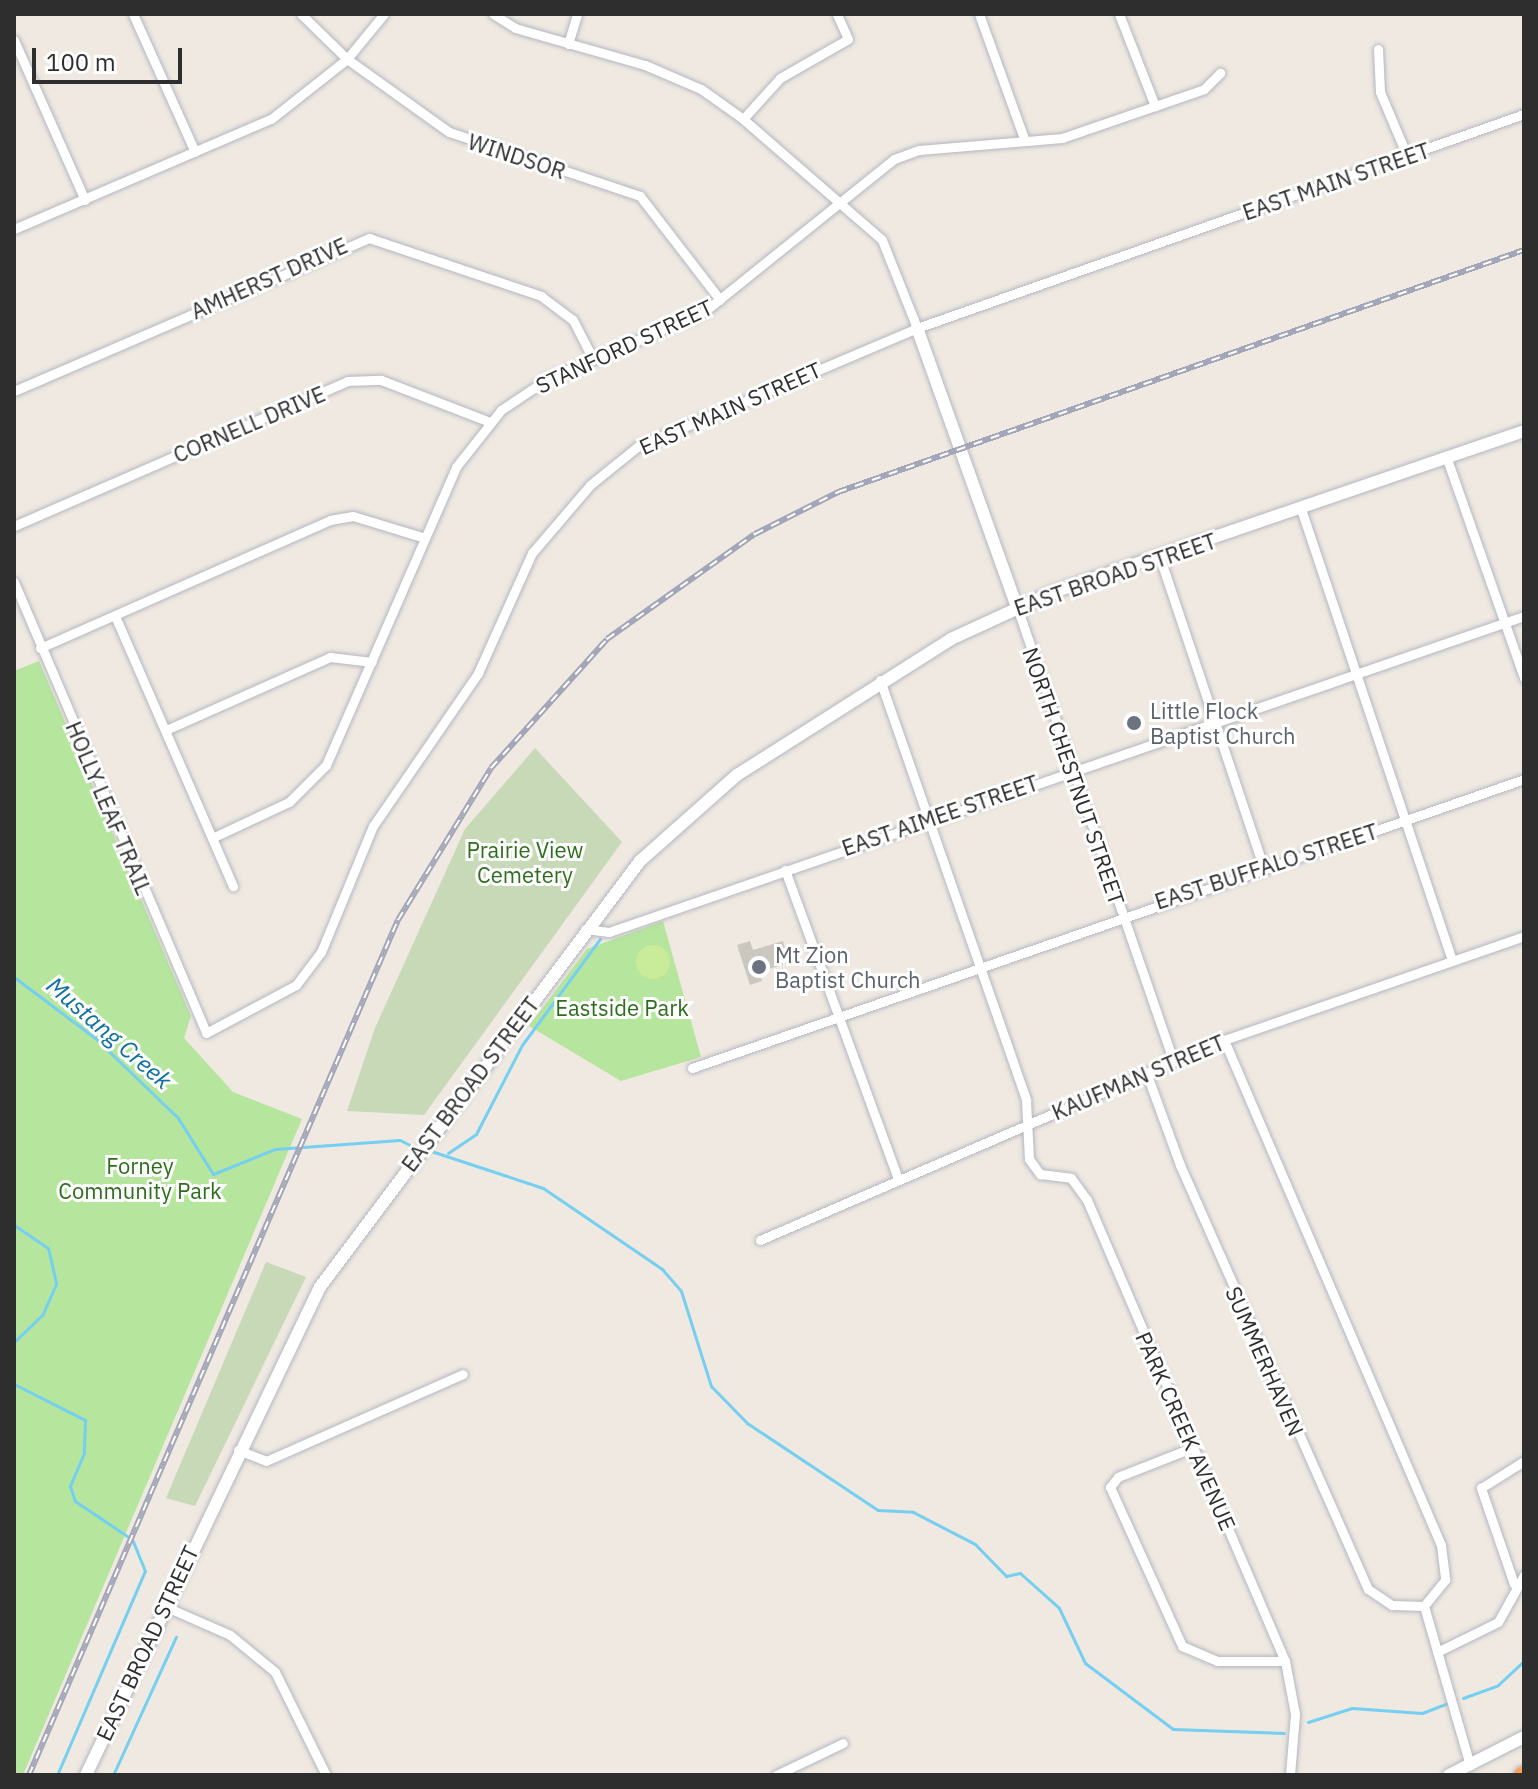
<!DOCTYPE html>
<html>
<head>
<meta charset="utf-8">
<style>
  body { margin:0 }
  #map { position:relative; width:1538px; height:1789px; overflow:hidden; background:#efe9e1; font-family:"IBM Plex Sans",sans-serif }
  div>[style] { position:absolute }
  .green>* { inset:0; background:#b6e59e }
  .cemetery>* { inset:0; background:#c8d9b8 }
  .pitch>* { inset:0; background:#c9ec9a }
  .round { border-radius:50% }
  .stream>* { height:3px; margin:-1.5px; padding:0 1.5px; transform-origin:1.5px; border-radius:1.5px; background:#75cff0 }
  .building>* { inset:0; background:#cbc7bf }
  .roads { filter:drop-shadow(0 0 2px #b4b7c1) drop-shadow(0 0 2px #b4b7c1) }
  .street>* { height:9px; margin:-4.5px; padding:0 4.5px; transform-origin:4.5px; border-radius:4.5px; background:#fff }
  .secondary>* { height:12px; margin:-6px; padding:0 6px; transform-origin:6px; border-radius:6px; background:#fff }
  .highway>* { height:16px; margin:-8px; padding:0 8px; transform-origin:8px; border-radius:8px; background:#ffa35c }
  .rail>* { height:6px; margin-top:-3px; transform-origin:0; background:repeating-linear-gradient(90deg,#fff 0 9px,#a3a6b8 0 18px); box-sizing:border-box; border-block:2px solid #a3a6b8 }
  .dots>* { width:22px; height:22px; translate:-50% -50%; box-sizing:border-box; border:4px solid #fff; border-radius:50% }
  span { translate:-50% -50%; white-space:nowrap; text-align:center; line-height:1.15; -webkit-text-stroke:6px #fff; paint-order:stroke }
  .street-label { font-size:22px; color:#2e2e2e }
  .worship-label { font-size:22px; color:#5b616d }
  .left { translate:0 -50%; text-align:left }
  .park-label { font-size:22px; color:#2c6e1b }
  .water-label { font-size:24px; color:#0d6fa3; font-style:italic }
  .frame { position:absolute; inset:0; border:16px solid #2e2e2e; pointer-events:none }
  .scale { position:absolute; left:32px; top:48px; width:150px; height:36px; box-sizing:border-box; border:4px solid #2e2e2e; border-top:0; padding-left:10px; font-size:24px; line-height:28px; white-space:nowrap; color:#2e2e2e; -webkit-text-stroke:6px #fff; paint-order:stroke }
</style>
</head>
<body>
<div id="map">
  <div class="green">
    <div style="clip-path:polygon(39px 661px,191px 1016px,184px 1038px,233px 1092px,302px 1119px,23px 1775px,14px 1775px,14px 671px)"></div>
    <div style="clip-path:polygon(663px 921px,701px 1057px,621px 1081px,529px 1026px,587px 949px)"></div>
  </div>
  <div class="cemetery">
    <div style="clip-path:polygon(535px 748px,622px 842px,424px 1115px,347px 1111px,375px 1028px,465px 829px)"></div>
    <div style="clip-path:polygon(266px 1262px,306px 1277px,195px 1506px,166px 1498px)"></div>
  </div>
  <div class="pitch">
    <div class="round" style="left:636px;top:945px;width:34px;height:34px"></div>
  </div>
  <div class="stream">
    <div style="left:14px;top:977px;width:101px;rotate:37deg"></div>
    <div style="left:95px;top:1038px;width:115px;rotate:43.9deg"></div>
    <div style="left:178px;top:1118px;width:66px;rotate:58deg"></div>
    <div style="left:213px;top:1174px;width:67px;rotate:-22deg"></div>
    <div style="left:275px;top:1149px;width:125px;rotate:-4.1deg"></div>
    <div style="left:400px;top:1140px;width:22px;rotate:27deg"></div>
    <div style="left:428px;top:1150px;width:121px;rotate:18.3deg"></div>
    <div style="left:543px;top:1188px;width:144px;rotate:34.2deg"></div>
    <div style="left:662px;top:1269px;width:29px;rotate:49deg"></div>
    <div style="left:681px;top:1291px;width:100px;rotate:72.5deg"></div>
    <div style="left:711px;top:1386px;width:52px;rotate:45.8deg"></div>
    <div style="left:747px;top:1423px;width:157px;rotate:33.6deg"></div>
    <div style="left:878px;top:1510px;width:35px;rotate:3deg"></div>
    <div style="left:913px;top:1512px;width:70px;rotate:27.3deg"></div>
    <div style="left:975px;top:1544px;width:45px;rotate:45.9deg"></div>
    <div style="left:1006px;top:1576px;width:14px;rotate:-12deg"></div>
    <div style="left:1020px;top:1573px;width:52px;rotate:41.9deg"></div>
    <div style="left:1059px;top:1608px;width:61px;rotate:64.7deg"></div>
    <div style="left:1085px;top:1663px;width:110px;rotate:36.9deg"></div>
    <div style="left:1173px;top:1729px;width:111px;rotate:2.1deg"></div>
    <div style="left:448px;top:1153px;width:34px;rotate:-34deg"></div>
    <div style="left:476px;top:1134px;width:100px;rotate:-62.7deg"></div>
    <div style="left:522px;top:1045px;width:132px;rotate:-53.7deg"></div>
    <div style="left:14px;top:1225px;width:41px;rotate:34.1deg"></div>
    <div style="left:48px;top:1248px;width:37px;rotate:77deg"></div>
    <div style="left:56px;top:1284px;width:34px;rotate:114deg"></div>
    <div style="left:42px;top:1315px;width:39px;rotate:136deg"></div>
    <div style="left:14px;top:1384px;width:80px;rotate:26.9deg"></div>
    <div style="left:85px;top:1420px;width:33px;rotate:92deg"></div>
    <div style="left:84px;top:1453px;width:36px;rotate:113deg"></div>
    <div style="left:70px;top:1486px;width:16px;rotate:72deg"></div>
    <div style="left:75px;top:1501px;width:63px;rotate:33.9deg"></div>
    <div style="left:1463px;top:1698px;width:37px;rotate:-20deg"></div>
    <div style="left:1498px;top:1685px;width:35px;rotate:-43deg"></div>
    <div style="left:1308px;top:1722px;width:46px;rotate:-17.7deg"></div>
    <div style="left:1352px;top:1708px;width:70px;rotate:4.1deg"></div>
    <div style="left:1422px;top:1713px;width:26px;rotate:-21deg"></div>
    <div style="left:57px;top:1775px;width:222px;rotate:-66.7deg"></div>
    <div style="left:145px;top:1571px;width:32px;rotate:-112deg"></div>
    <div style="left:113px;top:1775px;width:152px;rotate:-65.5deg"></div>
  </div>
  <div class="building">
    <div style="clip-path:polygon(750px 941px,753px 950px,783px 941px,789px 963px,759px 972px,762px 981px,750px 985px,737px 945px)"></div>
  </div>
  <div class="roads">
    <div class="street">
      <div style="left:133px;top:14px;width:151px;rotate:65.8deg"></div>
      <div style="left:301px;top:14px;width:64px;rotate:44.4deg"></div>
      <div style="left:347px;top:59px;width:125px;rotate:35.6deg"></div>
      <div style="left:449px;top:132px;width:201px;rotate:18.5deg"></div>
      <div style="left:640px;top:196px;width:131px;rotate:52.4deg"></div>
      <div style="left:493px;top:14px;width:26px;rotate:32deg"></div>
      <div style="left:515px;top:28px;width:135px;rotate:15.9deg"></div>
      <div style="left:645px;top:65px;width:61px;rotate:23.2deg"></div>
      <div style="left:701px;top:89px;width:52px;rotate:35.5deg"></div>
      <div style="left:743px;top:119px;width:184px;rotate:41deg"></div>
      <div style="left:882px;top:240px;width:95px;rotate:68.3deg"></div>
      <div style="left:979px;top:14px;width:135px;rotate:70.1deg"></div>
      <div style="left:1119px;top:14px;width:99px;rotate:68.6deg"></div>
      <div style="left:14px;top:40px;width:175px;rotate:66.1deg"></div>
      <div style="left:568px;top:44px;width:31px;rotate:-73deg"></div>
      <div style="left:1378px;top:49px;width:43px;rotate:87.3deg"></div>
      <div style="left:1380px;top:92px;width:69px;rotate:67.1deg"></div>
      <div style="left:743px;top:119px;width:55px;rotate:-47.9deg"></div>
      <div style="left:780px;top:78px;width:78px;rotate:-29.8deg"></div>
      <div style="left:848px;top:39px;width:27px;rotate:-114deg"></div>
      <div style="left:14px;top:229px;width:280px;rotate:-23.2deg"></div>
      <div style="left:271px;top:119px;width:97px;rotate:-38.3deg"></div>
      <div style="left:347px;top:59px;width:58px;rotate:-50.6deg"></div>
      <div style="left:14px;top:391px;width:387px;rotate:-23.3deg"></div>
      <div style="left:369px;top:238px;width:182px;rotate:18.6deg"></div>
      <div style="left:541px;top:296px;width:40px;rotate:37deg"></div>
      <div style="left:573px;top:320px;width:44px;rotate:62.9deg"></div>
      <div style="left:1447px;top:459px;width:232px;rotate:70.6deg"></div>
      <div style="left:1301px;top:509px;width:476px;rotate:71.5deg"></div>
      <div style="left:14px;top:526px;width:363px;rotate:-23.5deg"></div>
      <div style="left:347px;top:381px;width:34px;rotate:-2deg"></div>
      <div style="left:381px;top:380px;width:114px;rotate:21.1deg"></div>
      <div style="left:1160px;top:558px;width:325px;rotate:71.5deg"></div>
      <div style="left:14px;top:582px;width:490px;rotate:66.9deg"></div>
      <div style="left:206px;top:1033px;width:102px;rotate:-28.1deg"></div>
      <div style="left:296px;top:985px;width:41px;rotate:-52.9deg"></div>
      <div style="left:321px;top:952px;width:136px;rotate:-67.6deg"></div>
      <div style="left:373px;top:826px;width:186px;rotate:-55.5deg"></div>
      <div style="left:478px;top:673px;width:132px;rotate:-65.8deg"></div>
      <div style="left:532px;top:553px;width:89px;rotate:-49.5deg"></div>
      <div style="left:590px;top:485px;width:60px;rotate:-39deg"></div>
      <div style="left:637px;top:447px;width:304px;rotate:-23deg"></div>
      <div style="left:917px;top:328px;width:644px;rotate:-19.42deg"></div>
      <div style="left:1017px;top:607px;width:480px;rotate:71deg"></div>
      <div style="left:115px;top:616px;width:295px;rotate:66.4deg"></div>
      <div style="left:40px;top:648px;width:317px;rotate:-23.8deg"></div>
      <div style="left:330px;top:520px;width:23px;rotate:-10deg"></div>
      <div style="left:353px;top:516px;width:75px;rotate:17deg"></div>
      <div style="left:880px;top:680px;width:445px;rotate:70.8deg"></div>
      <div style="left:1026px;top:1100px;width:59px;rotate:87.1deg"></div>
      <div style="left:1029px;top:1159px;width:19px;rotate:54deg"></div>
      <div style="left:1040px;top:1174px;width:31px;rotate:7deg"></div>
      <div style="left:1071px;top:1178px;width:27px;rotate:54deg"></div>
      <div style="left:1087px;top:1200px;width:502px;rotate:66.76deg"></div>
      <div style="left:1285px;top:1661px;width:54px;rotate:79.3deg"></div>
      <div style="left:1295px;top:1714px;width:61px;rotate:94.7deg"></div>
      <div style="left:166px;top:730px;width:180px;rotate:-24deg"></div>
      <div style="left:330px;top:657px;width:42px;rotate:6.8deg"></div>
      <div style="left:212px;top:838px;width:85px;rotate:-25.1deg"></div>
      <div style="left:289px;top:802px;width:52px;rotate:-45deg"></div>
      <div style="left:326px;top:765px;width:325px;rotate:-66.4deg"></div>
      <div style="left:456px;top:467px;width:73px;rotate:-51.7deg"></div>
      <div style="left:501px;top:410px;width:58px;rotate:-33.7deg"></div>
      <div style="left:549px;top:378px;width:170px;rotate:-23.2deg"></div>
      <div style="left:705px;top:311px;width:243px;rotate:-38.8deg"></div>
      <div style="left:894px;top:159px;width:27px;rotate:-20deg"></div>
      <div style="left:919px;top:150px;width:144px;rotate:-4.8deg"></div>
      <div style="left:1062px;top:138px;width:150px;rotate:-19deg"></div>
      <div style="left:1204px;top:89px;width:23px;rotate:-45deg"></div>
      <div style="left:785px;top:870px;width:329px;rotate:69.9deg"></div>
      <div style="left:585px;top:929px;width:24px;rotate:7deg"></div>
      <div style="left:609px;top:932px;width:968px;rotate:-19.05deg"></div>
      <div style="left:1224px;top:1040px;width:550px;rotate:66.75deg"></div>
      <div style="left:1441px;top:1545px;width:35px;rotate:83deg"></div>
      <div style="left:1445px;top:1580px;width:33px;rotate:129deg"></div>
      <div style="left:1424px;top:1606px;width:166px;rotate:73.9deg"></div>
      <div style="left:692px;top:1068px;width:881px;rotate:-19.15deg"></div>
      <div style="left:1146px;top:1072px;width:99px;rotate:69.9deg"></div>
      <div style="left:1180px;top:1165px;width:464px;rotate:66.1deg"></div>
      <div style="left:1368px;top:1589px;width:29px;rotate:34deg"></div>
      <div style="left:1392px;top:1605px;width:32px;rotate:2deg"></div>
      <div style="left:760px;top:1240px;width:505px;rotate:-23.32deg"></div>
      <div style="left:1224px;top:1040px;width:318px;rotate:-19.1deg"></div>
      <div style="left:1194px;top:1447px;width:82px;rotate:158.5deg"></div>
      <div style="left:1118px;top:1477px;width:13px;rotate:129deg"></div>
      <div style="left:1110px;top:1487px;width:175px;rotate:65.6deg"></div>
      <div style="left:1182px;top:1646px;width:38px;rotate:23deg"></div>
      <div style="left:1217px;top:1661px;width:68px"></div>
      <div style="left:238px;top:1450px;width:30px;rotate:21deg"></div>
      <div style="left:266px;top:1461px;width:215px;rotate:-23.8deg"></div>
      <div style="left:1514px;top:1584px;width:102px;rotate:-109deg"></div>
      <div style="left:1481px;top:1488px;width:51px;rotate:-32.1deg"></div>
      <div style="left:164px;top:1606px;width:72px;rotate:23.7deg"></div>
      <div style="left:230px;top:1635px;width:58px;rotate:39.4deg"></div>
      <div style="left:275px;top:1672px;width:115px;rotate:63.7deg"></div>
      <div style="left:1437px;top:1652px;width:68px;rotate:-26.2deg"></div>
      <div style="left:1498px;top:1622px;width:54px;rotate:-61deg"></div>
      <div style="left:776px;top:1775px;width:74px;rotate:-25.5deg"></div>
    </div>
    <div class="secondary">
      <div style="left:917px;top:328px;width:296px;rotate:70.3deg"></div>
      <div style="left:86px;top:1775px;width:541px;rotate:-64.38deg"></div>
      <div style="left:320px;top:1287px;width:533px;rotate:-53.09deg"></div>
      <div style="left:640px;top:861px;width:130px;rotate:-41.6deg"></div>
      <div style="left:737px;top:775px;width:254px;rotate:-32.4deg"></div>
      <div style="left:951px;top:639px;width:110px;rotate:-24.7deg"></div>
      <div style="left:1051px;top:593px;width:500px;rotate:-18.9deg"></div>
      <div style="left:1449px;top:1775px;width:84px;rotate:-26.9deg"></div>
    </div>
    <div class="highway">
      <div style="left:1522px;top:1775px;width:2px;rotate:-27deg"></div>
    </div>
  </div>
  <div class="rail">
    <div style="left:29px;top:1775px;width:931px;rotate:-66.66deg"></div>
    <div style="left:398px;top:920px;width:178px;rotate:-58.5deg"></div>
    <div style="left:491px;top:768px;width:173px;rotate:-48deg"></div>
    <div style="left:607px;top:639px;width:181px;rotate:-35.4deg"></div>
    <div style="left:755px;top:534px;width:93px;rotate:-26.8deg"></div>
    <div style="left:838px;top:492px;width:727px;rotate:-19.43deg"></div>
  </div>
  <div class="dots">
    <div style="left:1134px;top:723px;background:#6b7280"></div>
    <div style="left:759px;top:967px;background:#6b7280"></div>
  </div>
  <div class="street-label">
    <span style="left:517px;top:156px;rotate:18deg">WINDSOR</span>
    <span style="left:1336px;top:181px;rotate:-19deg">EAST MAIN STREET</span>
    <span style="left:269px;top:278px;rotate:-24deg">AMHERST DRIVE</span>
    <span style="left:624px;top:346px;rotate:-25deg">STANFORD STREET</span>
    <span style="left:730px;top:408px;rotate:-24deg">EAST MAIN STREET</span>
    <span style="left:249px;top:424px;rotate:-23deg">CORNELL DRIVE</span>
    <span style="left:1115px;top:574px;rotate:-19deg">EAST BROAD STREET</span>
    <span style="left:1074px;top:776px;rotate:71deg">NORTH CHESTNUT STREET</span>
    <span style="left:109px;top:808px;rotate:67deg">HOLLY LEAF TRAIL</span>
    <span style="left:940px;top:815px;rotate:-19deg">EAST AIMEE STREET</span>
    <span style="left:1266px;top:866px;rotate:-18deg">EAST BUFFALO STREET</span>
    <span style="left:1138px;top:1077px;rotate:-23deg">KAUFMAN STREET</span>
    <span style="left:470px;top:1084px;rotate:-53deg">EAST BROAD STREET</span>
    <span style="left:1265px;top:1361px;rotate:66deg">SUMMERHAVEN</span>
    <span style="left:1186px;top:1431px;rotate:66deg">PARK CREEK AVENUE</span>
    <span style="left:147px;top:1643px;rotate:-65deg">EAST BROAD STREET</span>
  </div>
  <div class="worship-label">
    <span class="left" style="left:1150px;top:723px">Little Flock<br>Baptist Church</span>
    <span class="left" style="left:775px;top:967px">Mt Zion<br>Baptist Church</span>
  </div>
  <div class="park-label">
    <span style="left:525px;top:862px">Prairie View<br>Cemetery</span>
    <span style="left:622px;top:1008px">Eastside Park</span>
    <span style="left:140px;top:1178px">Forney<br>Community Park</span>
  </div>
  <div class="water-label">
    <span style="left:109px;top:1033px;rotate:41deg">Mustang Creek</span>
  </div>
  <div class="frame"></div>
  <div class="scale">100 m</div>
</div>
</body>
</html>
